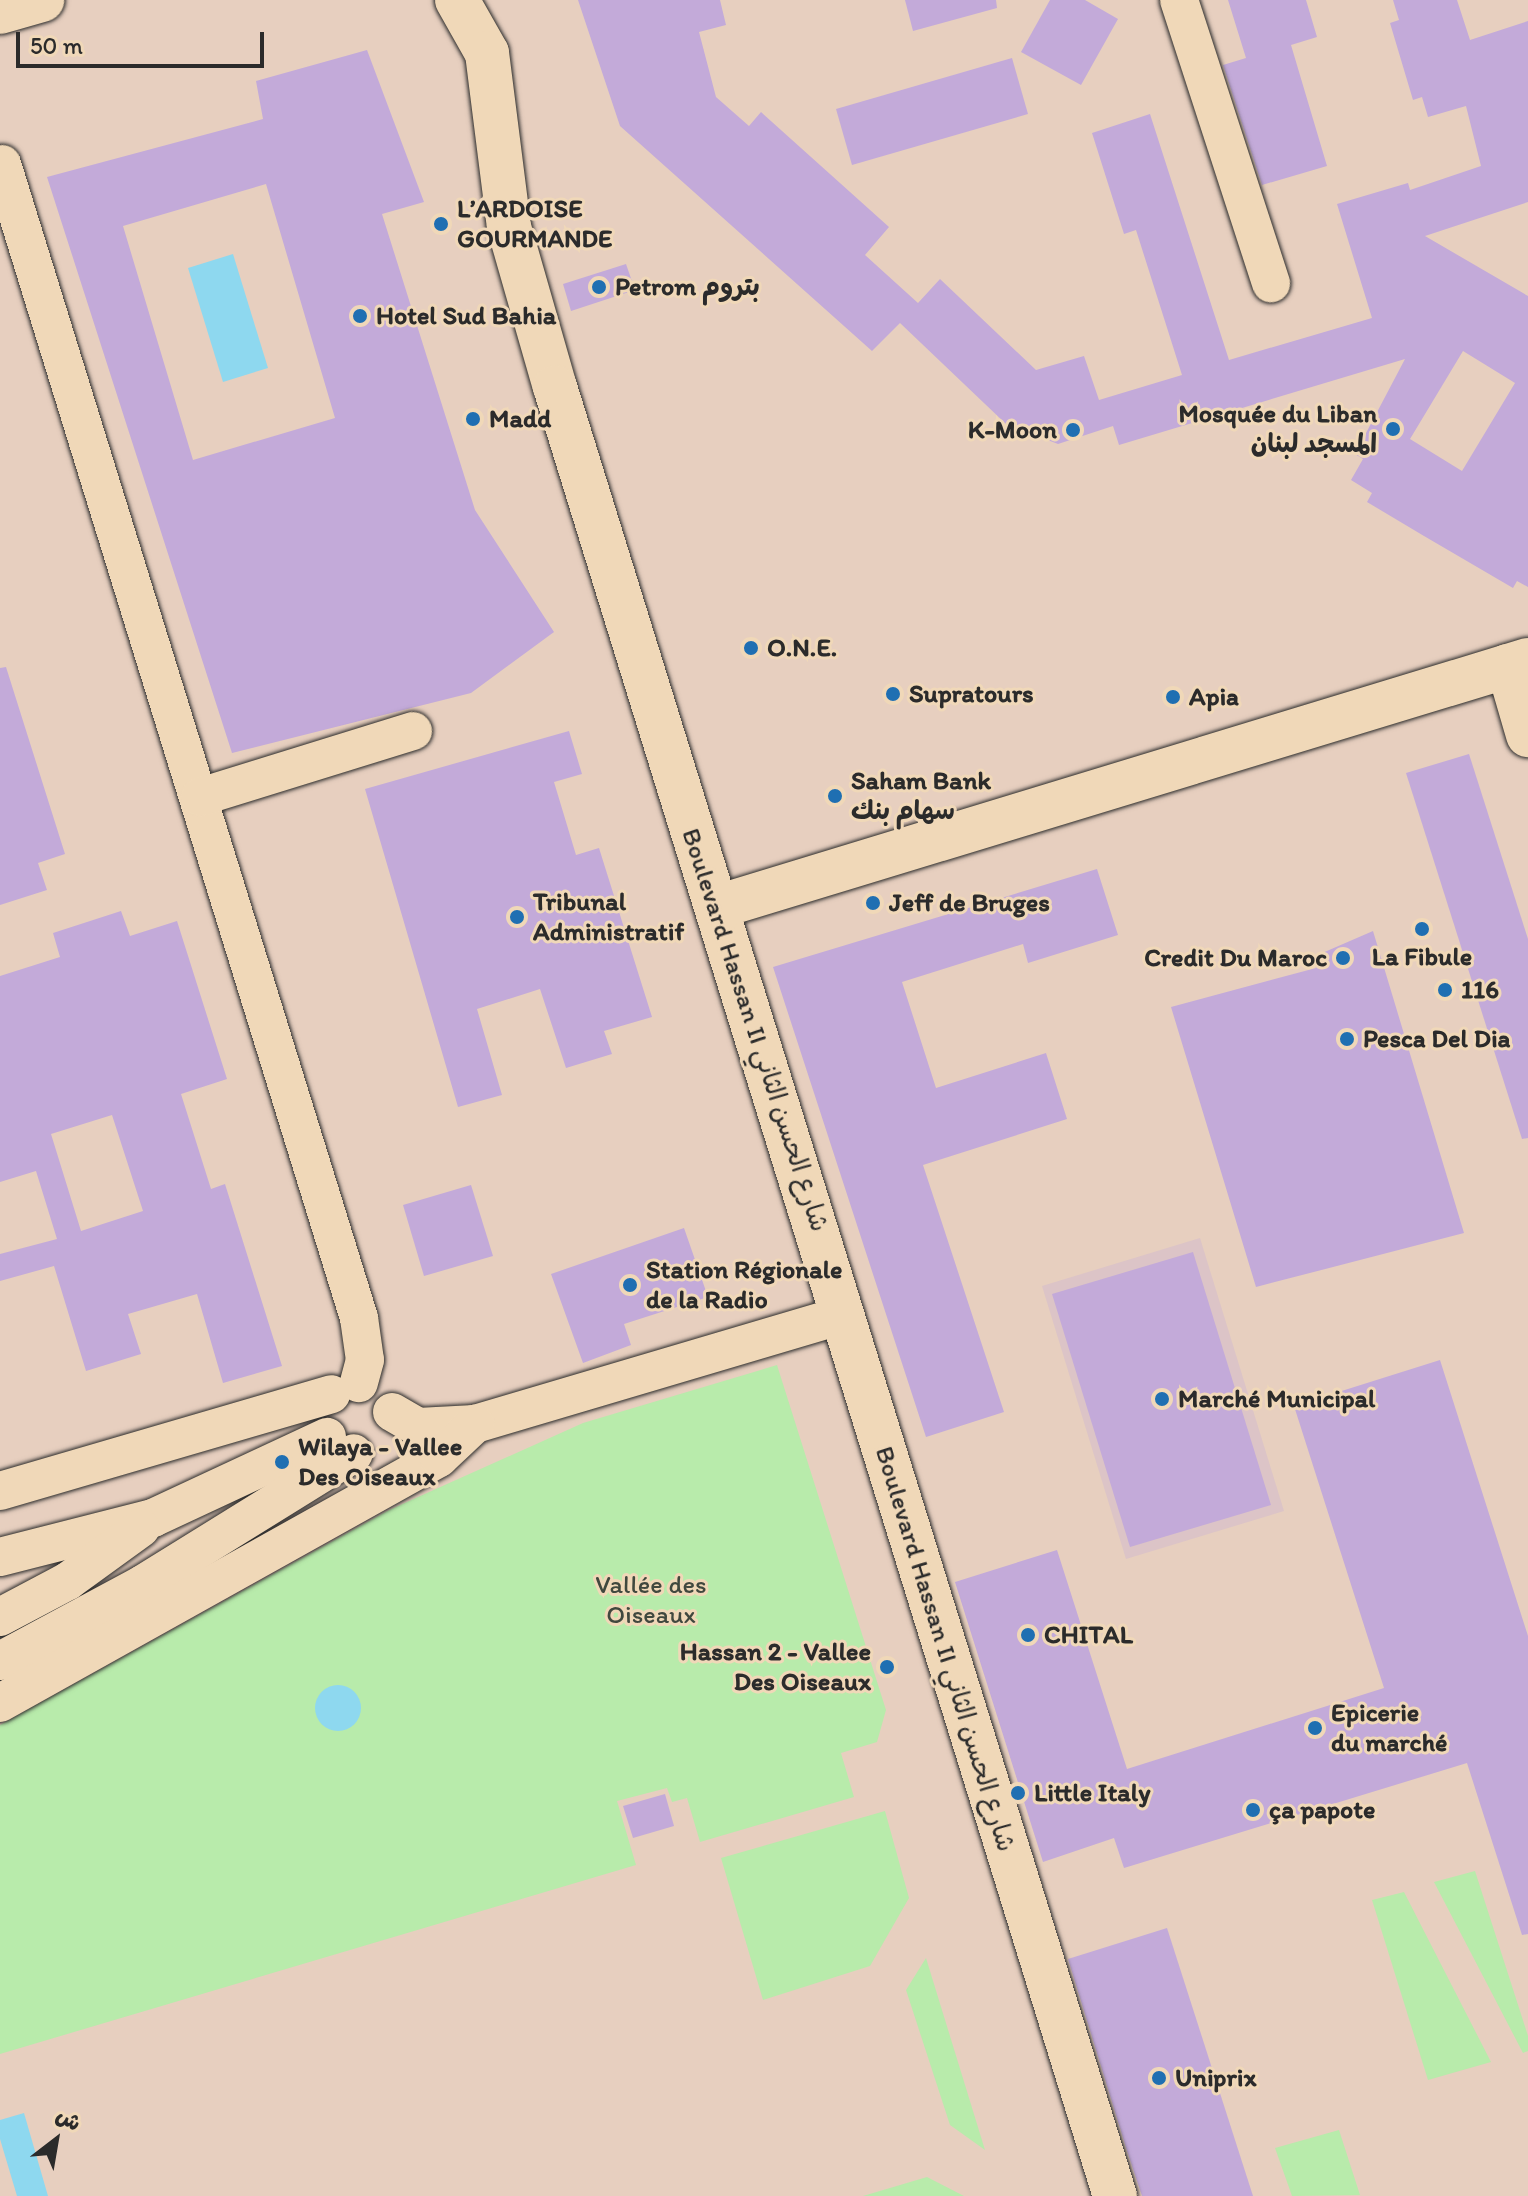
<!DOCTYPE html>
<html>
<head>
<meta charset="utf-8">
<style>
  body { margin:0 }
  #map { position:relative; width:1528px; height:2196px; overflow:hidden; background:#e7cfbf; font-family:Itim,"Playpen Sans Arabic",sans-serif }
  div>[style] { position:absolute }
  .built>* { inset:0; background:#dcc4c7 }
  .green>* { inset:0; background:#b8ebab }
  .water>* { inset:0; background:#8ed8ef }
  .round { border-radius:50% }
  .building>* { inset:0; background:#c3aad9 }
  .roads { filter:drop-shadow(0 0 2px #2b2b2b) drop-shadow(0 0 2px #2b2b2b) }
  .minor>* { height:38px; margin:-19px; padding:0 19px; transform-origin:19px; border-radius:19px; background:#f0d8b8 }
  .tertiary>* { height:44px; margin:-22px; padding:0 22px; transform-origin:22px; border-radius:22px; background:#f0d8b8 }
  .dots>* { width:22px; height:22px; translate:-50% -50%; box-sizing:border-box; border:4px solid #f0d8b8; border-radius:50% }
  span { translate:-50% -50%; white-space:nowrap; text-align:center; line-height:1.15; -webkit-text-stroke:6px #f0d8b8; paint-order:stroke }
  .poi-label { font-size:26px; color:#2b2b2b; font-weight:700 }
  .left { translate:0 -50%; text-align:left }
  .right { translate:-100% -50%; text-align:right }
  .street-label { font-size:26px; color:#2b2b2b }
  .park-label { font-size:26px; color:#40483e }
  .north { position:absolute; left:16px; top:2100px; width:80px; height:80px; -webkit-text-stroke:6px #f0d8b8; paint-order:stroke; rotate:31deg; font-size:22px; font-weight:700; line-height:32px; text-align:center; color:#2b2b2b }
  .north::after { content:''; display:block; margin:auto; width:28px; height:36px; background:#2b2b2b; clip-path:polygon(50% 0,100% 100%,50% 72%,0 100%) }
  .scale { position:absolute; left:16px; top:32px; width:248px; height:36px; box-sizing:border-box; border:4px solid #2b2b2b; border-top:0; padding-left:10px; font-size:24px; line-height:28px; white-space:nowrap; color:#2b2b2b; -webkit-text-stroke:6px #f0d8b8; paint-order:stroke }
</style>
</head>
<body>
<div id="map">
  <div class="built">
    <div style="clip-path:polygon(1200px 1238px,1284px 1511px,1126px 1559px,1042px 1286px)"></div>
  </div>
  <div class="green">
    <div style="clip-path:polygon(777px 1365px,886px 1710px,877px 1742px,841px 1753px,854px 1797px,700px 1842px,687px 1798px,672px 1802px,667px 1788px,617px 1801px,636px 1865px,0 2054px,0 1725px,389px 1510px,583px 1423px)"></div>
    <div style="clip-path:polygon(885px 1811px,909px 1898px,870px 1966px,763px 2000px,721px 1858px)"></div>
    <div style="clip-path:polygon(1475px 1871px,1528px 2036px,1528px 2051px,1523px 2053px,1434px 1882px)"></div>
    <div style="clip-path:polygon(1404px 1892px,1491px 2062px,1428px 2080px,1372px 1900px)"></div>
    <div style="clip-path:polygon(926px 1958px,985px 2150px,950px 2125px,906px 1990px)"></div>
    <div style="clip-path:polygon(1339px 2130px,1360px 2195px,1292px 2196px,1275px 2148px)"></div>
    <div style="clip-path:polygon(927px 2177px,964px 2196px,863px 2196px)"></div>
  </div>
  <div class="water">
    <div style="clip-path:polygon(233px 254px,268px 368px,223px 382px,188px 268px)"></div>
    <div class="round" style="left:315px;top:1685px;width:46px;height:46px"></div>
    <div style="clip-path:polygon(24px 2113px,48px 2196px,17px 2196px,0 2139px,0 2120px)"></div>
  </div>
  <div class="building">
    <div style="clip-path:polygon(evenodd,578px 0,720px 0,726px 25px,699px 32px,716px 97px,749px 126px,761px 112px,889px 227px,865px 255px,918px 303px,940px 279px,1036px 370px,1084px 356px,1099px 400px,1182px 375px,1136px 230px,1124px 234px,1092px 133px,1150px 114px,1229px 360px,1372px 318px,1337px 204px,1408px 183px,1410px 190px,1481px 166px,1466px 106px,1428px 117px,1422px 97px,1413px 100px,1390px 23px,1399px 20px,1393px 0,1457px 0,1470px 40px,1528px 21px,1528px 202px,1425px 236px,1528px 296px,1528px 587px,1517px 581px,1513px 588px,1424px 536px,1367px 502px,1372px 493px,1351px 480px,1363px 459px,1355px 454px,1405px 359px,1119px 445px,1113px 426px,1058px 444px,1006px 424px,900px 323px,872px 351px,620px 126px,578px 0,1463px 351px,1515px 383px,1462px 471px,1410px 439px,1463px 351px)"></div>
    <div style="clip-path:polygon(905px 0,996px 0,997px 8px,913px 31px)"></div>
    <div style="clip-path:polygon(1050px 0,1085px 0,1118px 19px,1081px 85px,1021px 52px)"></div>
    <div style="clip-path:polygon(1228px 0,1306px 0,1317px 37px,1291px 45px,1327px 166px,1262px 185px,1223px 65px,1246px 58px)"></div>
    <div style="clip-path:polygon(evenodd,367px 50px,424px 202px,382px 214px,475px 510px,554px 632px,471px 693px,232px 753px,47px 177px,263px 119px,256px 81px,367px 50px,266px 184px,335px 418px,193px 460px,123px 226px,266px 184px)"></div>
    <div style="clip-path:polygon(1012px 58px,1028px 114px,852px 165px,836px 109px)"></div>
    <div style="clip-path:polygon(626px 264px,635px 290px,571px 311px,563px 284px)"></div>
    <div style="clip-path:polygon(6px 667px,65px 854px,38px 863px,47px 890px,0 905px,0 668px)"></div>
    <div style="clip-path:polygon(569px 731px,582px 774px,554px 782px,576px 855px,599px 848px,652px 1017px,604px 1031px,612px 1054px,566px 1068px,540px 989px,477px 1009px,502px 1095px,458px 1107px,365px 789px)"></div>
    <div style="clip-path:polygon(1469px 754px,1528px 939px,1528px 1138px,1522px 1139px,1406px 773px)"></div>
    <div style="clip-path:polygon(1097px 869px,1118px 935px,1028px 963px,1023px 944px,902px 982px,936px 1088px,1046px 1053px,1067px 1119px,923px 1165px,1004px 1412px,926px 1437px,773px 967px)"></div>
    <div style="clip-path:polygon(evenodd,121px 911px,130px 936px,177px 921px,227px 1079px,181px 1094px,211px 1189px,225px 1184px,282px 1366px,223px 1383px,197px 1294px,128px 1314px,141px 1354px,86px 1371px,54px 1266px,0 1281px,0 1254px,57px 1239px,36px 1171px,0 1182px,0 976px,60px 957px,53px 933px,121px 911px,112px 1115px,143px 1211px,81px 1231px,51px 1134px,112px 1115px)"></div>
    <div style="clip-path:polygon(1373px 931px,1464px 1233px,1256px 1287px,1171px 1007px,1316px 968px,1313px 957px)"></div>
    <div style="clip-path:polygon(471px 1185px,493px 1256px,424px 1276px,403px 1205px)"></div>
    <div style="clip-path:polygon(684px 1228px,708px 1297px,624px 1324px,631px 1345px,583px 1363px,551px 1274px)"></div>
    <div style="clip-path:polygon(1193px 1252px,1271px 1505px,1130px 1547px,1052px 1294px)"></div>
    <div style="clip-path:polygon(1440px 1360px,1528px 1636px,1528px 1934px,1522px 1935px,1467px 1763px,1124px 1868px,1114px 1838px,1043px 1862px,955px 1582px,1057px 1550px,1127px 1769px,1384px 1688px,1294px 1406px)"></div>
    <div style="clip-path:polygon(665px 1794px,674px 1826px,633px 1838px,623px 1806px)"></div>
    <div style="clip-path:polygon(1167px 1928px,1253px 2196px,1142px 2196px,1127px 2151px,1068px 1959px)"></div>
  </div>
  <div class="roads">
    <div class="minor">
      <div style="left:1179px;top:0;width:298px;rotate:72deg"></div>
      <div style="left:2px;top:164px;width:1208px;rotate:72.81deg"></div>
      <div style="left:359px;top:1318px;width:42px;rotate:81.9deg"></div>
      <div style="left:365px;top:1360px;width:24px;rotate:105deg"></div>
      <div style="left:200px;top:797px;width:223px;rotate:-17.2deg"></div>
      <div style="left:392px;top:1412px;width:30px;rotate:30deg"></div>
      <div style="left:418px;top:1427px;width:57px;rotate:-3deg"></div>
      <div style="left:475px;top:1424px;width:385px;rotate:-16.5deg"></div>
      <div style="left:0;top:1491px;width:345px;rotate:-16.3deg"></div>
      <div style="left:0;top:1557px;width:158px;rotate:-14.3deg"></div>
      <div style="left:153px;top:1518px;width:192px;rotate:-25deg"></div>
      <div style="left:0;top:1617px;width:77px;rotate:-27.9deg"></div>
      <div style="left:68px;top:1581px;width:90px;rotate:-36deg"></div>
      <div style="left:0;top:1661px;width:162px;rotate:-28.3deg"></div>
      <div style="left:143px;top:1584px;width:248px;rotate:-31.8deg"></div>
      <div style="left:0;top:1703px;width:503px;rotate:-29.17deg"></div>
      <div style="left:439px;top:1458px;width:50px;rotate:-43.4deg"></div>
    </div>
    <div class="tertiary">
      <div style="left:457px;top:0;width:61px;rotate:60.5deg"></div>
      <div style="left:487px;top:53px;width:175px;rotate:82.8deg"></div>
      <div style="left:509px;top:227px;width:166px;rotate:74deg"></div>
      <div style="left:555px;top:387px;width:1894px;rotate:72.8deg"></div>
      <div style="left:0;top:12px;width:44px;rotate:-15.9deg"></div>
      <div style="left:1508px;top:666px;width:72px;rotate:73.8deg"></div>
      <div style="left:717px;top:907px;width:848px;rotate:-16.94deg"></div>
    </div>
  </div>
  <div class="dots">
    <div style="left:441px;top:224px;background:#1f6fb2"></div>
    <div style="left:599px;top:287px;background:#1f6fb2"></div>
    <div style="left:360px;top:316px;background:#1f6fb2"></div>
    <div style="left:473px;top:419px;background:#1f6fb2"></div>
    <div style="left:1393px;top:429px;background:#1f6fb2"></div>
    <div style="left:1073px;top:430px;background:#1f6fb2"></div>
    <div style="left:751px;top:648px;background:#1f6fb2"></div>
    <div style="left:893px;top:694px;background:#1f6fb2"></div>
    <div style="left:1173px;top:697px;background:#1f6fb2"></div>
    <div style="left:835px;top:796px;background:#1f6fb2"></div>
    <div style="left:873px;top:903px;background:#1f6fb2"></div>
    <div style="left:517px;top:917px;background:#1f6fb2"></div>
    <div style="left:1422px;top:929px;background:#1f6fb2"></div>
    <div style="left:1343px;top:958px;background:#1f6fb2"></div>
    <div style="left:1445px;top:990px;background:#1f6fb2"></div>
    <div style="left:1347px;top:1039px;background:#1f6fb2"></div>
    <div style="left:630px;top:1285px;background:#1f6fb2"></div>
    <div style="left:1162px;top:1399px;background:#1f6fb2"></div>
    <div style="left:282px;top:1462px;background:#1f6fb2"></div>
    <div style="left:1028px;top:1635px;background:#1f6fb2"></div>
    <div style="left:887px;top:1667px;background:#1f6fb2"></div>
    <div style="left:1315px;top:1728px;background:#1f6fb2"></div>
    <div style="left:1018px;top:1793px;background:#1f6fb2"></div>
    <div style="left:1253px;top:1810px;background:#1f6fb2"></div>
    <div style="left:1159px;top:2078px;background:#1f6fb2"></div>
  </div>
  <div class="poi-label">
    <span class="left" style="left:457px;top:224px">L’ARDOISE<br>GOURMANDE</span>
    <span class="left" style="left:615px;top:287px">Petrom بتروم</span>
    <span class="left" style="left:376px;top:316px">Hotel Sud Bahia</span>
    <span class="right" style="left:1377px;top:429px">Mosquée du Liban<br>المسجد لبنان</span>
    <span class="left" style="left:489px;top:419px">Madd</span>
    <span class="right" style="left:1057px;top:430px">K-Moon</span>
    <span class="left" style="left:767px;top:648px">O.N.E.</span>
    <span class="left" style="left:909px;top:694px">Supratours</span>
    <span class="left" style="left:1189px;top:697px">Apia</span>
    <span class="left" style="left:851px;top:796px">Saham Bank<br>سهام بنك</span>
    <span class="left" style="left:533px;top:917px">Tribunal<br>Administratif</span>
    <span class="left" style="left:889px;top:903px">Jeff de Bruges</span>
    <span style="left:1422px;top:957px">La Fibule</span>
    <span class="right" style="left:1327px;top:958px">Credit Du Maroc</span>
    <span class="left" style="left:1461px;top:990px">116</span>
    <span class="left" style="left:1363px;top:1039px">Pesca Del Dia</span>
    <span class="left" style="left:646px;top:1285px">Station Régionale<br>de la Radio</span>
    <span class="left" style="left:1178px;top:1399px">Marché Municipal</span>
    <span class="left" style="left:298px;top:1462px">Wilaya - Vallee<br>Des Oiseaux</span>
    <span class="left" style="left:1044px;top:1635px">CHITAL</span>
    <span class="right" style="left:871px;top:1667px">Hassan 2 - Vallee<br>Des Oiseaux</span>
    <span class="left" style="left:1331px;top:1728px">Epicerie<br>du marché</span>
    <span class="left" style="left:1034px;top:1793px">Little Italy</span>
    <span class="left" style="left:1269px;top:1810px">ça papote</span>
    <span class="left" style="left:1175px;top:2078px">Uniprix</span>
  </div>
  <div class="street-label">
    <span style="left:755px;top:1030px;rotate:72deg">Boulevard Hassan II شارع الحسن الثاني</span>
    <span style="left:945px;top:1649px;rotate:73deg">Boulevard Hassan II شارع الحسن الثاني</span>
  </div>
  <div class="park-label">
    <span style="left:651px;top:1600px">Vallée des<br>Oiseaux</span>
  </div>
  <div class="north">ش</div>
  <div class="scale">50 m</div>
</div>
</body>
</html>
